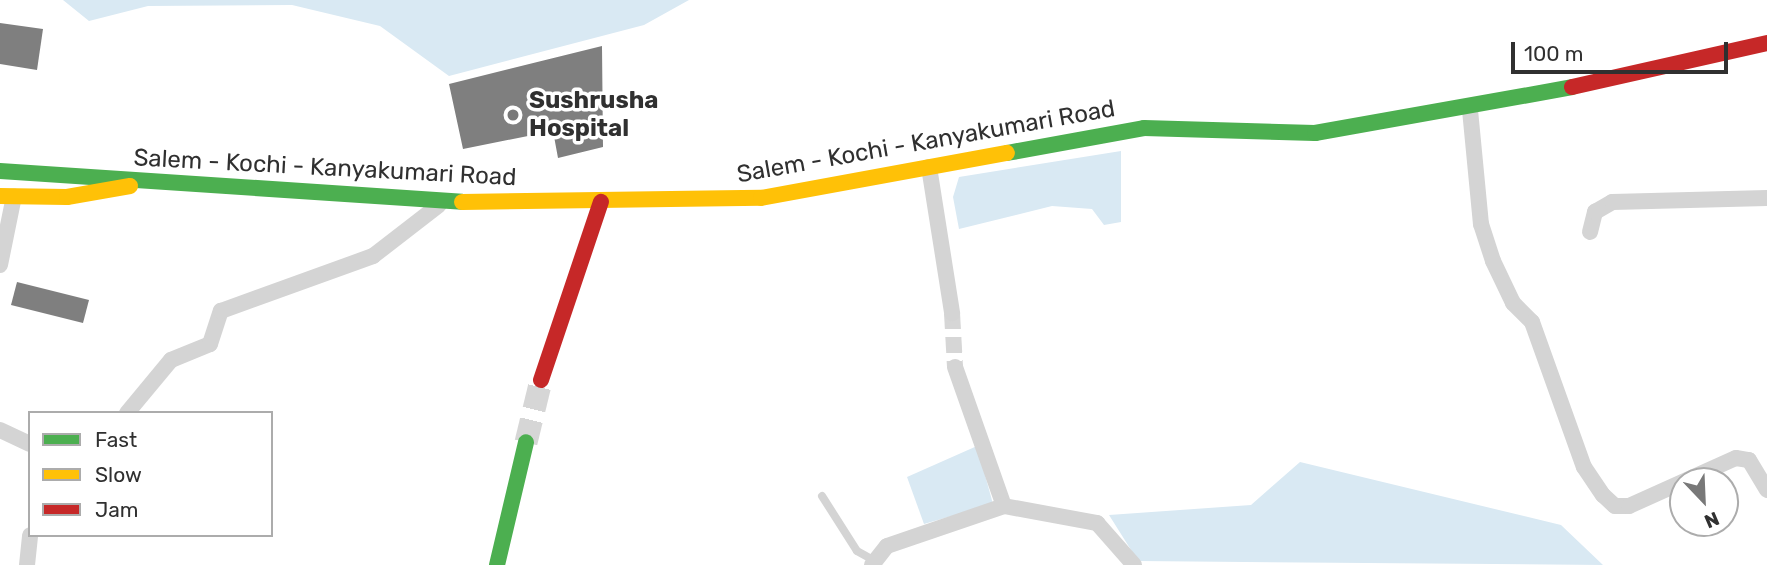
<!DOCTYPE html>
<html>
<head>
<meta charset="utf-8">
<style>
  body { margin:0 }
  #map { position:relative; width:1767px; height:565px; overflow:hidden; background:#fff; font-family:Rubik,sans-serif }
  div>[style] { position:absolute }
  .water>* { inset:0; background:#d9e9f3 }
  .building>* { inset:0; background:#7f7f7f }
  .street-tunnel>* { height:16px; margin-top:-8px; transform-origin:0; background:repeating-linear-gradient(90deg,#d6d6d6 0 16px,transparent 0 24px) }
  .secondary-tunnel>* { height:23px; margin-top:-11.5px; transform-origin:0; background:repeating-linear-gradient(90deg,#d6d6d6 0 23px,transparent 0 34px) }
  .lane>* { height:8px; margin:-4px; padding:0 4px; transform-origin:4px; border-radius:4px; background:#d4d4d4 }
  .street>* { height:16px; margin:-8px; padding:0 8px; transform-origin:8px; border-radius:8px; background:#d4d4d4 }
  .fast>* { height:16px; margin:-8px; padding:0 8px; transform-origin:8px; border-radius:8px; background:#4caf50 }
  .slow>* { height:16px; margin:-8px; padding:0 8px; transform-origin:8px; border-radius:8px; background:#ffc107 }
  .jam>* { height:16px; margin:-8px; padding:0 8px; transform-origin:8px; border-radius:8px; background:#c62828 }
  .dots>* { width:19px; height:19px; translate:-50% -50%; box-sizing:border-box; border:4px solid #fff; border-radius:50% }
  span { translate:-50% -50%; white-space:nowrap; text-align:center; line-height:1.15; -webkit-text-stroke:7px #fff; paint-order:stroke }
  .poi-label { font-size:24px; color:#303030; font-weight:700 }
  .left { translate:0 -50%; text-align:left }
  .street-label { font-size:24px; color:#303030 }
  .legend { position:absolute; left:28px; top:411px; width:245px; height:126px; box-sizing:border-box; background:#fff; border:2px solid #acacac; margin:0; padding:9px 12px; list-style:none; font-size:21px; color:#303030 }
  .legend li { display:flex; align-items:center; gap:14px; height:35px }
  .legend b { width:35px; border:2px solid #acacac }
  .north { position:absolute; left:1669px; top:467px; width:70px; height:70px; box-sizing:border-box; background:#fff; border:2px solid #acacac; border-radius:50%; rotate:157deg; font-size:19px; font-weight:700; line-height:28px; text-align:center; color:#303030 }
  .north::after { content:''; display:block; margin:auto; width:24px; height:32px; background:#787878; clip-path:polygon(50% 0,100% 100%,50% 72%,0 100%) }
  .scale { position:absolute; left:1511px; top:42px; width:217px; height:32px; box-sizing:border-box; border:4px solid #303030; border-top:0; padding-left:9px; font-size:21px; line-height:24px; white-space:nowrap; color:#303030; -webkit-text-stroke:5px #fff; paint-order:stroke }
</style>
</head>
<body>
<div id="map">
  <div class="water">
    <div style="clip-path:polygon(63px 0,689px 0,644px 25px,449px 76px,380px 26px,292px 5px,148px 6px,89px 21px)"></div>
    <div style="clip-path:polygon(1121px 151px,1121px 222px,1104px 225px,1092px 209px,1052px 206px,959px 229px,953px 197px,959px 177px)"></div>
    <div style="clip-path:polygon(977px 446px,993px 504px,924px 524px,907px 477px)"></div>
    <div style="clip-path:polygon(1300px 462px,1561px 525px,1603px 565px,1138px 561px,1109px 515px,1251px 505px)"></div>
  </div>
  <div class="building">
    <div style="clip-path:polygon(0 23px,43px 29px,37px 70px,0 64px)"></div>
    <div style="clip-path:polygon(602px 46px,603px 147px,558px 158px,553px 131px,463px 149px,449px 84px)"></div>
    <div style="clip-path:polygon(17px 282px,89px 300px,83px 323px,11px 305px)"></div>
  </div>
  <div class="street-tunnel">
    <div style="left:952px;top:313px;width:54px;rotate:86.8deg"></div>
  </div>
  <div class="secondary-tunnel">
    <div style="left:526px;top:442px;width:64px;rotate:-76.4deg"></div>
  </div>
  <div class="lane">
    <div style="left:822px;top:496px;width:65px;rotate:57.5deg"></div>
    <div style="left:857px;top:551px;width:18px;rotate:29deg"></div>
  </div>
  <div class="street">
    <div style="left:1470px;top:110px;width:115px;rotate:84.5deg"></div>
    <div style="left:1481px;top:224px;width:39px;rotate:72deg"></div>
    <div style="left:1493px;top:261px;width:47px;rotate:64.5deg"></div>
    <div style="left:1513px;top:303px;width:27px;rotate:45deg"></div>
    <div style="left:1532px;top:322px;width:154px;rotate:70.3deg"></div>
    <div style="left:1584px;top:467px;width:34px;rotate:56deg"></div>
    <div style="left:1603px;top:495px;width:16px;rotate:43deg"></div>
    <div style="left:1615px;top:506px;width:14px"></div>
    <div style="left:1629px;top:506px;width:117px;rotate:-24.2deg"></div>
    <div style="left:1736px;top:458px;width:13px;rotate:9deg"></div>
    <div style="left:1749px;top:460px;width:35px;rotate:59deg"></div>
    <div style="left:929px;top:167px;width:148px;rotate:81deg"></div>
    <div style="left:1590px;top:232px;width:21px;rotate:-76deg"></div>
    <div style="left:1595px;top:212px;width:20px;rotate:-30deg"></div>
    <div style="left:1612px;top:202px;width:155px;rotate:-1.5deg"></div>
    <div style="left:0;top:265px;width:70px;rotate:-78.5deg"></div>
    <div style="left:955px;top:367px;width:147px;rotate:70.6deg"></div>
    <div style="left:1004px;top:506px;width:95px;rotate:10.4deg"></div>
    <div style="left:1097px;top:523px;width:56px;rotate:48.6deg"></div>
    <div style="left:127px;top:413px;width:69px;rotate:-50.3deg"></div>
    <div style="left:171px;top:360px;width:42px;rotate:-22.3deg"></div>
    <div style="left:210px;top:344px;width:35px;rotate:-72deg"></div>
    <div style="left:221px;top:311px;width:162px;rotate:-19.9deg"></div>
    <div style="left:373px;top:256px;width:83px;rotate:-37.7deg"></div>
    <div style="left:0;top:430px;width:33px;rotate:25deg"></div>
    <div style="left:27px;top:565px;width:30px;rotate:-84deg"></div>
    <div style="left:872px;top:565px;width:24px;rotate:-52deg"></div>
    <div style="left:887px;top:546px;width:124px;rotate:-18.9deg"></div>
  </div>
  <div class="fast">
    <div style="left:1007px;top:153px;width:139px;rotate:-10.3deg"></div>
    <div style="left:1144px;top:128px;width:171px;rotate:1.7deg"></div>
    <div style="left:1315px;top:133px;width:261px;rotate:-10.1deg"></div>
    <div style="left:0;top:171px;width:463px;rotate:3.8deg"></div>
    <div style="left:497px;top:565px;width:126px;rotate:-76.7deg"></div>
  </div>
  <div class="slow">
    <div style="left:0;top:196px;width:67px;rotate:0.9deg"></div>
    <div style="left:67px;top:197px;width:64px;rotate:-9.9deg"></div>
    <div style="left:462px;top:202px;width:299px;rotate:-0.8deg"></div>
    <div style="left:761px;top:198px;width:250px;rotate:-10.4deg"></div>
  </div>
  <div class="jam">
    <div style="left:1572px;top:87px;width:200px;rotate:-12.7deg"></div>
    <div style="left:541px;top:380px;width:188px;rotate:-71.4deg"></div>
  </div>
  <div class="dots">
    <div style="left:513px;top:115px;background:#787878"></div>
  </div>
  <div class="poi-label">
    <span class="left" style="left:529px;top:115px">Sushrusha<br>Hospital</span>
  </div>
  <div class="street-label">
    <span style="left:926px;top:142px;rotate:-10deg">Salem - Kochi - Kanyakumari Road</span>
    <span style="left:325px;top:168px;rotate:3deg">Salem - Kochi - Kanyakumari Road</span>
  </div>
  <ul class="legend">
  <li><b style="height:9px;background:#4caf50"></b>Fast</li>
  <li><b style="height:9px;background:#ffc107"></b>Slow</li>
  <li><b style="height:9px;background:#c62828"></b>Jam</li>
  </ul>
  <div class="north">N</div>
  <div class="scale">100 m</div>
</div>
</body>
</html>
